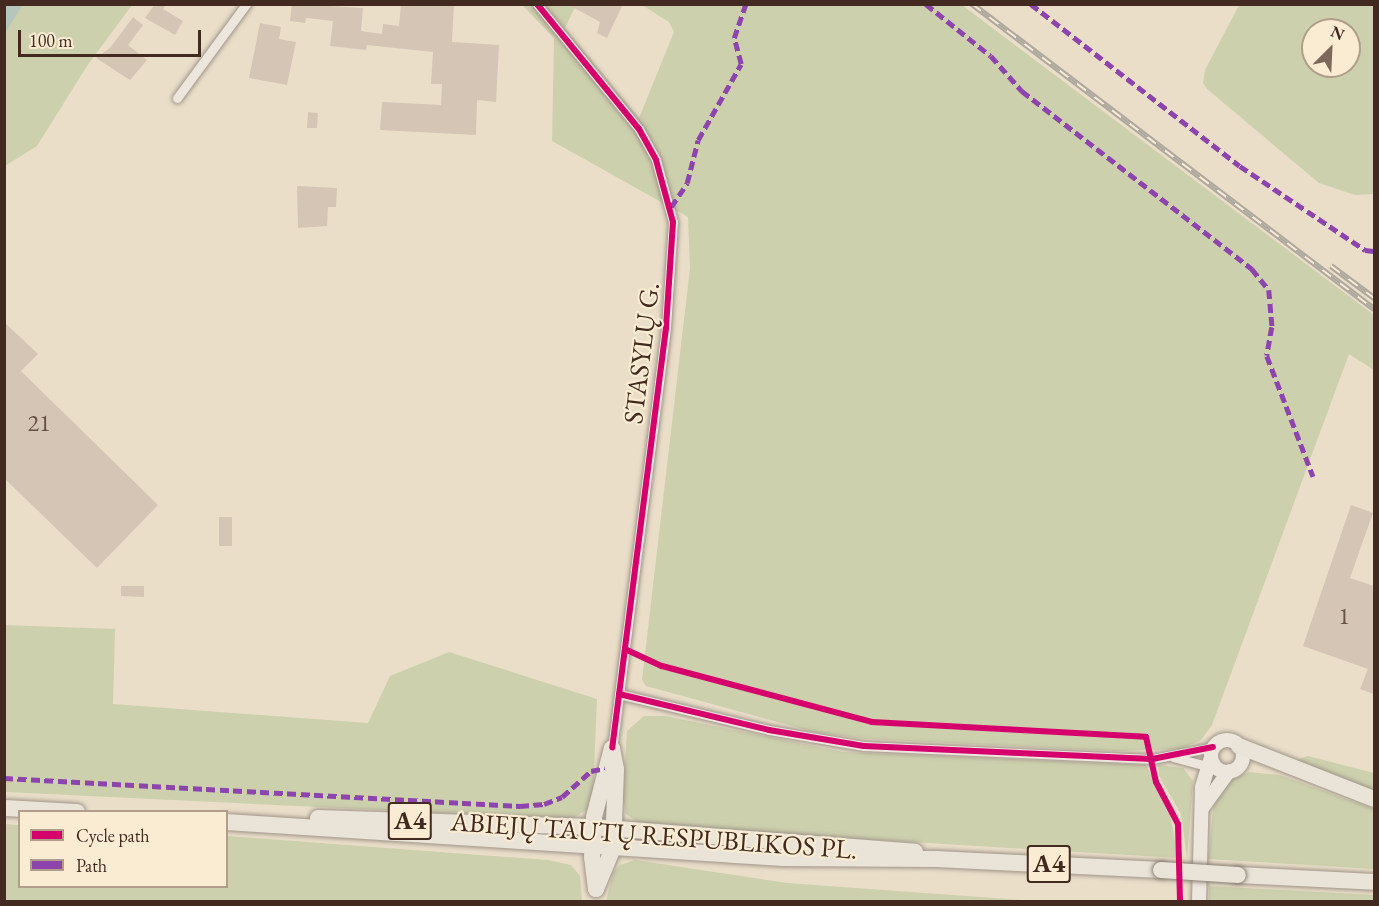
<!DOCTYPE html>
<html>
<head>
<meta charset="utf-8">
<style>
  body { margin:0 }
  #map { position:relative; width:1379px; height:906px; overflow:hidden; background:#eadec9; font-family:"EB Garamond",serif }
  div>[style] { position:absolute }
  .green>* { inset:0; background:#cdd0ad }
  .water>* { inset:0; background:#b6c6bd }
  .building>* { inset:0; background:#d5c5b5 }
  .roads { filter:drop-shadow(0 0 2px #9f9589) drop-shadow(0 0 2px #9f9589) }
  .minor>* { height:9px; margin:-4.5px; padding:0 4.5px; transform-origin:4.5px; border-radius:4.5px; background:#ede6dd }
  .secondary>* { height:14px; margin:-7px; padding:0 7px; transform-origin:7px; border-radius:7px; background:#ede6dd }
  .secondary>.ring { margin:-7px; padding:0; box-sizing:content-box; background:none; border:14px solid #ede6dd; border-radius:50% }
  .trunk>* { height:16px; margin:-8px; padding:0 8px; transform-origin:8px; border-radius:8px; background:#eae3d7 }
  .rail>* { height:6px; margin-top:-3px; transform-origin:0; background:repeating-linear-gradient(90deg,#faecd3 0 11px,#aea89e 0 22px); box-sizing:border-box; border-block:2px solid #aea89e }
  .bridges { filter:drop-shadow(0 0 2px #887e72) drop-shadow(0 0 2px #887e72) }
  .trunk-bridge>* { height:16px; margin:-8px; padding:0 8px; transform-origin:8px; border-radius:8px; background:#eae3d7 }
  .quiet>* { height:4.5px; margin-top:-2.25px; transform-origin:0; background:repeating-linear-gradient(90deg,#8e44ad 0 9px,transparent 0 13.5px) }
  .cycleway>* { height:6px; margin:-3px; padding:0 3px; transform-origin:3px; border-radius:3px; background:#d6006c }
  span { translate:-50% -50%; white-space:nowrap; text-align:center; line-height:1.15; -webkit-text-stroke:4.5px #faecd3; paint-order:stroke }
  .number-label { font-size:24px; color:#675145 }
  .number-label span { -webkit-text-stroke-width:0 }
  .shield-label span { padding:2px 4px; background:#faecd3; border:2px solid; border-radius:4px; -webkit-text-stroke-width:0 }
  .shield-label { font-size:26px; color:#422a20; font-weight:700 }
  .street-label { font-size:27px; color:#422a20 }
  .frame { position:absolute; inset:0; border:6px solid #422a20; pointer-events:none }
  .legend { position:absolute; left:18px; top:810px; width:210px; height:78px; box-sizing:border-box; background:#faecd3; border:2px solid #b09e8b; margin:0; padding:8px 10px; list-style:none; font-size:18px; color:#422a20 }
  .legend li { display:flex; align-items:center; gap:12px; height:30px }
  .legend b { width:30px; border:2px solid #b09e8b }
  .north { position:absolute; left:1301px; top:18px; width:60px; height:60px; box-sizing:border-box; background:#faecd3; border:2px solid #b09e8b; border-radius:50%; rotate:24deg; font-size:16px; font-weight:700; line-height:24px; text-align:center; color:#422a20 }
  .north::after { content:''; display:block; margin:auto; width:21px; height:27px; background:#7d695b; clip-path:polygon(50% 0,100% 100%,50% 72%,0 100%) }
  .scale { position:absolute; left:18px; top:30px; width:183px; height:27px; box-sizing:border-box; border:3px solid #422a20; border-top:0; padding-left:8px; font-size:18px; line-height:21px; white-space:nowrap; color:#422a20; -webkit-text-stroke:4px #faecd3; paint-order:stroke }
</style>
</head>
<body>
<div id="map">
  <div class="green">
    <div style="clip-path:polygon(23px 5px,132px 5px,87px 66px,37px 146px,5px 166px,4px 33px)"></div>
    <div style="clip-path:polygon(522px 5px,576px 5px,565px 28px,639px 118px,674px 32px,669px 22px,642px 5px,962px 5px,1374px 315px,1374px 370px,1349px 354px,1212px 725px,1201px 740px,1181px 749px,1116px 751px,866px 739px,814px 732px,646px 686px,642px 680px,690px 268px,688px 217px,552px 141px,554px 38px)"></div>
    <div style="clip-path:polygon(evenodd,1239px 5px,1374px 5px,1374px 194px,1355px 195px,1319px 183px,1207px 89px,1203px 83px,1205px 70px,1239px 5px,1313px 30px,1349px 30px,1349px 66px,1313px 66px,1313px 30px)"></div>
    <div style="clip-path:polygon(4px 625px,115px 629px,113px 704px,368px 723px,390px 676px,449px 652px,597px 699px,593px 795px,588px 809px,571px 819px,5px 792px)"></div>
    <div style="clip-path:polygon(644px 716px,665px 716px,844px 752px,1146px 765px,1169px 808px,1178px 858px,643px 826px,626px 814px,623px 798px,627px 731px)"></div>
    <div style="clip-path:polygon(1308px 756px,1374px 773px,1374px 794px,1294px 761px)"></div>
    <div style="clip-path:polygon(1158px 765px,1183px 768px,1193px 781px,1187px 858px,1181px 814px,1159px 776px)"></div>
    <div style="clip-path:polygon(1249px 772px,1280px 775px,1374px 809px,1374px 869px,1208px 859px,1214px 801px,1226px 782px)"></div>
    <div style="clip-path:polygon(4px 824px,19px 825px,20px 886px,226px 886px,227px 836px,548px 860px,571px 865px,580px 876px,582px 901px,5px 901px)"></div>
    <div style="clip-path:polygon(635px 860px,787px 883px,1037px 901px,606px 901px,613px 872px,620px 865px)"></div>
    <div style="clip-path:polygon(1209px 886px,1374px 895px,1374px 901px,1209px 901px)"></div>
  </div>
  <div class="water">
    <div style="clip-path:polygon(5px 4px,23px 5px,5px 33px,4px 5px)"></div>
  </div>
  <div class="building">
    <div style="clip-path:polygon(155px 4px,166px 4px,163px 9px,183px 21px,175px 35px,145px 18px)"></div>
    <div style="clip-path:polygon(292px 4px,363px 8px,361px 31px,382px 34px,383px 24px,399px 26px,401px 4px,454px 4px,452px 42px,499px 45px,496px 102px,477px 100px,476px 135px,380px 130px,382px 102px,441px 105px,442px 84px,431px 84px,433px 52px,367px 45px,366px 50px,330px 46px,333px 21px,306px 18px,305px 23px,290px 21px)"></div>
    <div style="clip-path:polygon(567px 4px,623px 4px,607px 38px,597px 33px,600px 22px)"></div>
    <div style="clip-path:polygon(133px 17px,143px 25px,128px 45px,147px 60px,130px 80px,96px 58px,110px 48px)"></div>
    <div style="clip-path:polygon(260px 23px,281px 27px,279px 39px,296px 42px,287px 85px,249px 78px)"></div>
    <div style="clip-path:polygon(308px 112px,318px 113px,317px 128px,307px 128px)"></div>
    <div style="clip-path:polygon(297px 186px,337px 188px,336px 207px,328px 207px,327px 226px,298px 228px)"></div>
    <div style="clip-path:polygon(4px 322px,38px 354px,21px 371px,158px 505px,97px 568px,4px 478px)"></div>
    <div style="clip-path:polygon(1351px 505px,1373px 513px,1350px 578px,1374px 586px,1374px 694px,1360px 689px,1368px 669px,1303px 646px)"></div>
    <div style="clip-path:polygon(219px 517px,232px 517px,232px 546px,219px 546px)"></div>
    <div style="clip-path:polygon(121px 586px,144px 586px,144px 597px,121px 596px)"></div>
  </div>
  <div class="roads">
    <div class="minor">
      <div style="left:537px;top:4px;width:161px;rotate:50.8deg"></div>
      <div style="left:639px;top:129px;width:35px;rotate:61deg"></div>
      <div style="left:656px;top:160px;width:64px;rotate:74.7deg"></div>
      <div style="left:673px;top:222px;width:106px;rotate:93.8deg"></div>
      <div style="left:666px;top:328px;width:423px;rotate:97.3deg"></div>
      <div style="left:177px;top:98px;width:117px;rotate:-53.7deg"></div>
      <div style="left:619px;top:694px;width:154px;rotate:13.5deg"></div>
      <div style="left:769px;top:730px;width:96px;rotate:9.6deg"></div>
      <div style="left:864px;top:746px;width:288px;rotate:2.6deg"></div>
      <div style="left:1152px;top:759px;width:62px;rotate:-11.1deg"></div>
      <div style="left:1173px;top:757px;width:47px;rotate:14.9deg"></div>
    </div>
    <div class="secondary">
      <div class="ring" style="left:1211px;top:740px;width:18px;height:18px"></div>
      <div style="left:1203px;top:807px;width:44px;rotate:-54.2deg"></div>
      <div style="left:1199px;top:902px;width:115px;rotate:-88.5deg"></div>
      <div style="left:1202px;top:787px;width:30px;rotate:-73deg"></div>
    </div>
    <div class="trunk">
      <div style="left:1239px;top:746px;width:145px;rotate:21.4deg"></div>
      <div style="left:4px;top:808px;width:73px;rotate:3.1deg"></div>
      <div style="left:318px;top:818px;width:275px;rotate:1.9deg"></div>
      <div style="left:593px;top:827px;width:323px;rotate:4.4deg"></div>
      <div style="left:226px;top:822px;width:558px;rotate:3.7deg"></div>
      <div style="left:783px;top:858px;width:153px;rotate:0.4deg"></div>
      <div style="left:936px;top:859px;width:225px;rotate:2.8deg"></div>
      <div style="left:1238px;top:875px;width:136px;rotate:2.9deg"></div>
      <div style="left:596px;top:889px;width:44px;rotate:-67.5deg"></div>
      <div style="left:613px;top:848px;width:79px;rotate:-87.8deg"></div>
      <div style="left:616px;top:769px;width:21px;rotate:-101deg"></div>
      <div style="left:596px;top:889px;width:32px;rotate:-97deg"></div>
      <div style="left:592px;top:857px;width:40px;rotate:-87.1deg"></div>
      <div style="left:594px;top:817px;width:71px;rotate:-75.4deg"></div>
    </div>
  </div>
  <div class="rail">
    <div style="left:972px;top:4px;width:505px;rotate:37.19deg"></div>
    <div style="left:1331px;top:266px;width:54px;rotate:36.7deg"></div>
  </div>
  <div class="bridges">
    <div class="trunk-bridge">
      <div style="left:1161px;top:870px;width:77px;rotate:3.7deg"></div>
    </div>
  </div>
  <div class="quiet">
    <div style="left:926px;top:4px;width:83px;rotate:38.7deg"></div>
    <div style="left:991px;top:56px;width:47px;rotate:48.5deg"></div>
    <div style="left:1022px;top:91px;width:291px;rotate:37.7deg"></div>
    <div style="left:1252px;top:269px;width:27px;rotate:51deg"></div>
    <div style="left:1269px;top:290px;width:37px;rotate:85deg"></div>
    <div style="left:1272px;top:327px;width:29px;rotate:100deg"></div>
    <div style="left:1267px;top:356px;width:129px;rotate:69deg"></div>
    <div style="left:1031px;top:4px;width:264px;rotate:37.8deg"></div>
    <div style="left:1240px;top:166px;width:151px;rotate:33.9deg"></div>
    <div style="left:1365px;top:250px;width:9px;rotate:6deg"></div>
    <div style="left:671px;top:207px;width:29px;rotate:-56deg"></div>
    <div style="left:687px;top:183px;width:44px;rotate:-75.7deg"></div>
    <div style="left:698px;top:140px;width:87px;rotate:-60.5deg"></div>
    <div style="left:741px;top:64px;width:27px;rotate:-105deg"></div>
    <div style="left:734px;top:38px;width:36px;rotate:-71deg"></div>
    <div style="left:4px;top:778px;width:517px;rotate:3.11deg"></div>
    <div style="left:520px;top:806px;width:24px;rotate:-5deg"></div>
    <div style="left:544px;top:804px;width:19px;rotate:-21deg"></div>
    <div style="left:562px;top:797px;width:39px;rotate:-42deg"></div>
    <div style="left:591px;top:771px;width:14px;rotate:-12deg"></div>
  </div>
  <div class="cycleway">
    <div style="left:537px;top:4px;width:161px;rotate:50.8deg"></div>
    <div style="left:639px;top:129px;width:35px;rotate:61deg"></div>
    <div style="left:656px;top:160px;width:64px;rotate:74.7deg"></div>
    <div style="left:673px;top:222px;width:106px;rotate:93.8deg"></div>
    <div style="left:666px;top:328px;width:423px;rotate:97.3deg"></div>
    <div style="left:627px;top:650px;width:38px;rotate:25deg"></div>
    <div style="left:662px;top:666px;width:217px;rotate:14.9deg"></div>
    <div style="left:872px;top:722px;width:274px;rotate:3.1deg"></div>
    <div style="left:1146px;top:737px;width:46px;rotate:77.5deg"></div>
    <div style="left:1156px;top:782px;width:47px;rotate:62.4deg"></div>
    <div style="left:1178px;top:824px;width:78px;rotate:88.5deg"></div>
    <div style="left:619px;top:694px;width:154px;rotate:13.5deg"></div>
    <div style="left:769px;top:730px;width:96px;rotate:9.6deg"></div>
    <div style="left:864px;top:746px;width:288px;rotate:2.6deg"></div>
    <div style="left:1152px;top:759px;width:62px;rotate:-11.1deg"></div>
  </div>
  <div class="number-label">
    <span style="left:39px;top:423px">21</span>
    <span style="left:1344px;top:616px">1</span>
  </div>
  <div class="shield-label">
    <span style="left:410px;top:821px">A4</span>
    <span style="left:1049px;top:864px">A4</span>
  </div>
  <div class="street-label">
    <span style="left:641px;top:353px;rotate:-83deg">STASYLŲ G.</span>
    <span style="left:654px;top:835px;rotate:4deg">ABIEJŲ TAUTŲ RESPUBLIKOS PL.</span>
  </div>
  <div class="frame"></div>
  <ul class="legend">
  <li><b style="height:8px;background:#d6006c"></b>Cycle path</li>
  <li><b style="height:8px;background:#8e44ad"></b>Path</li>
  </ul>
  <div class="north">N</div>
  <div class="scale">100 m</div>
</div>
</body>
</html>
